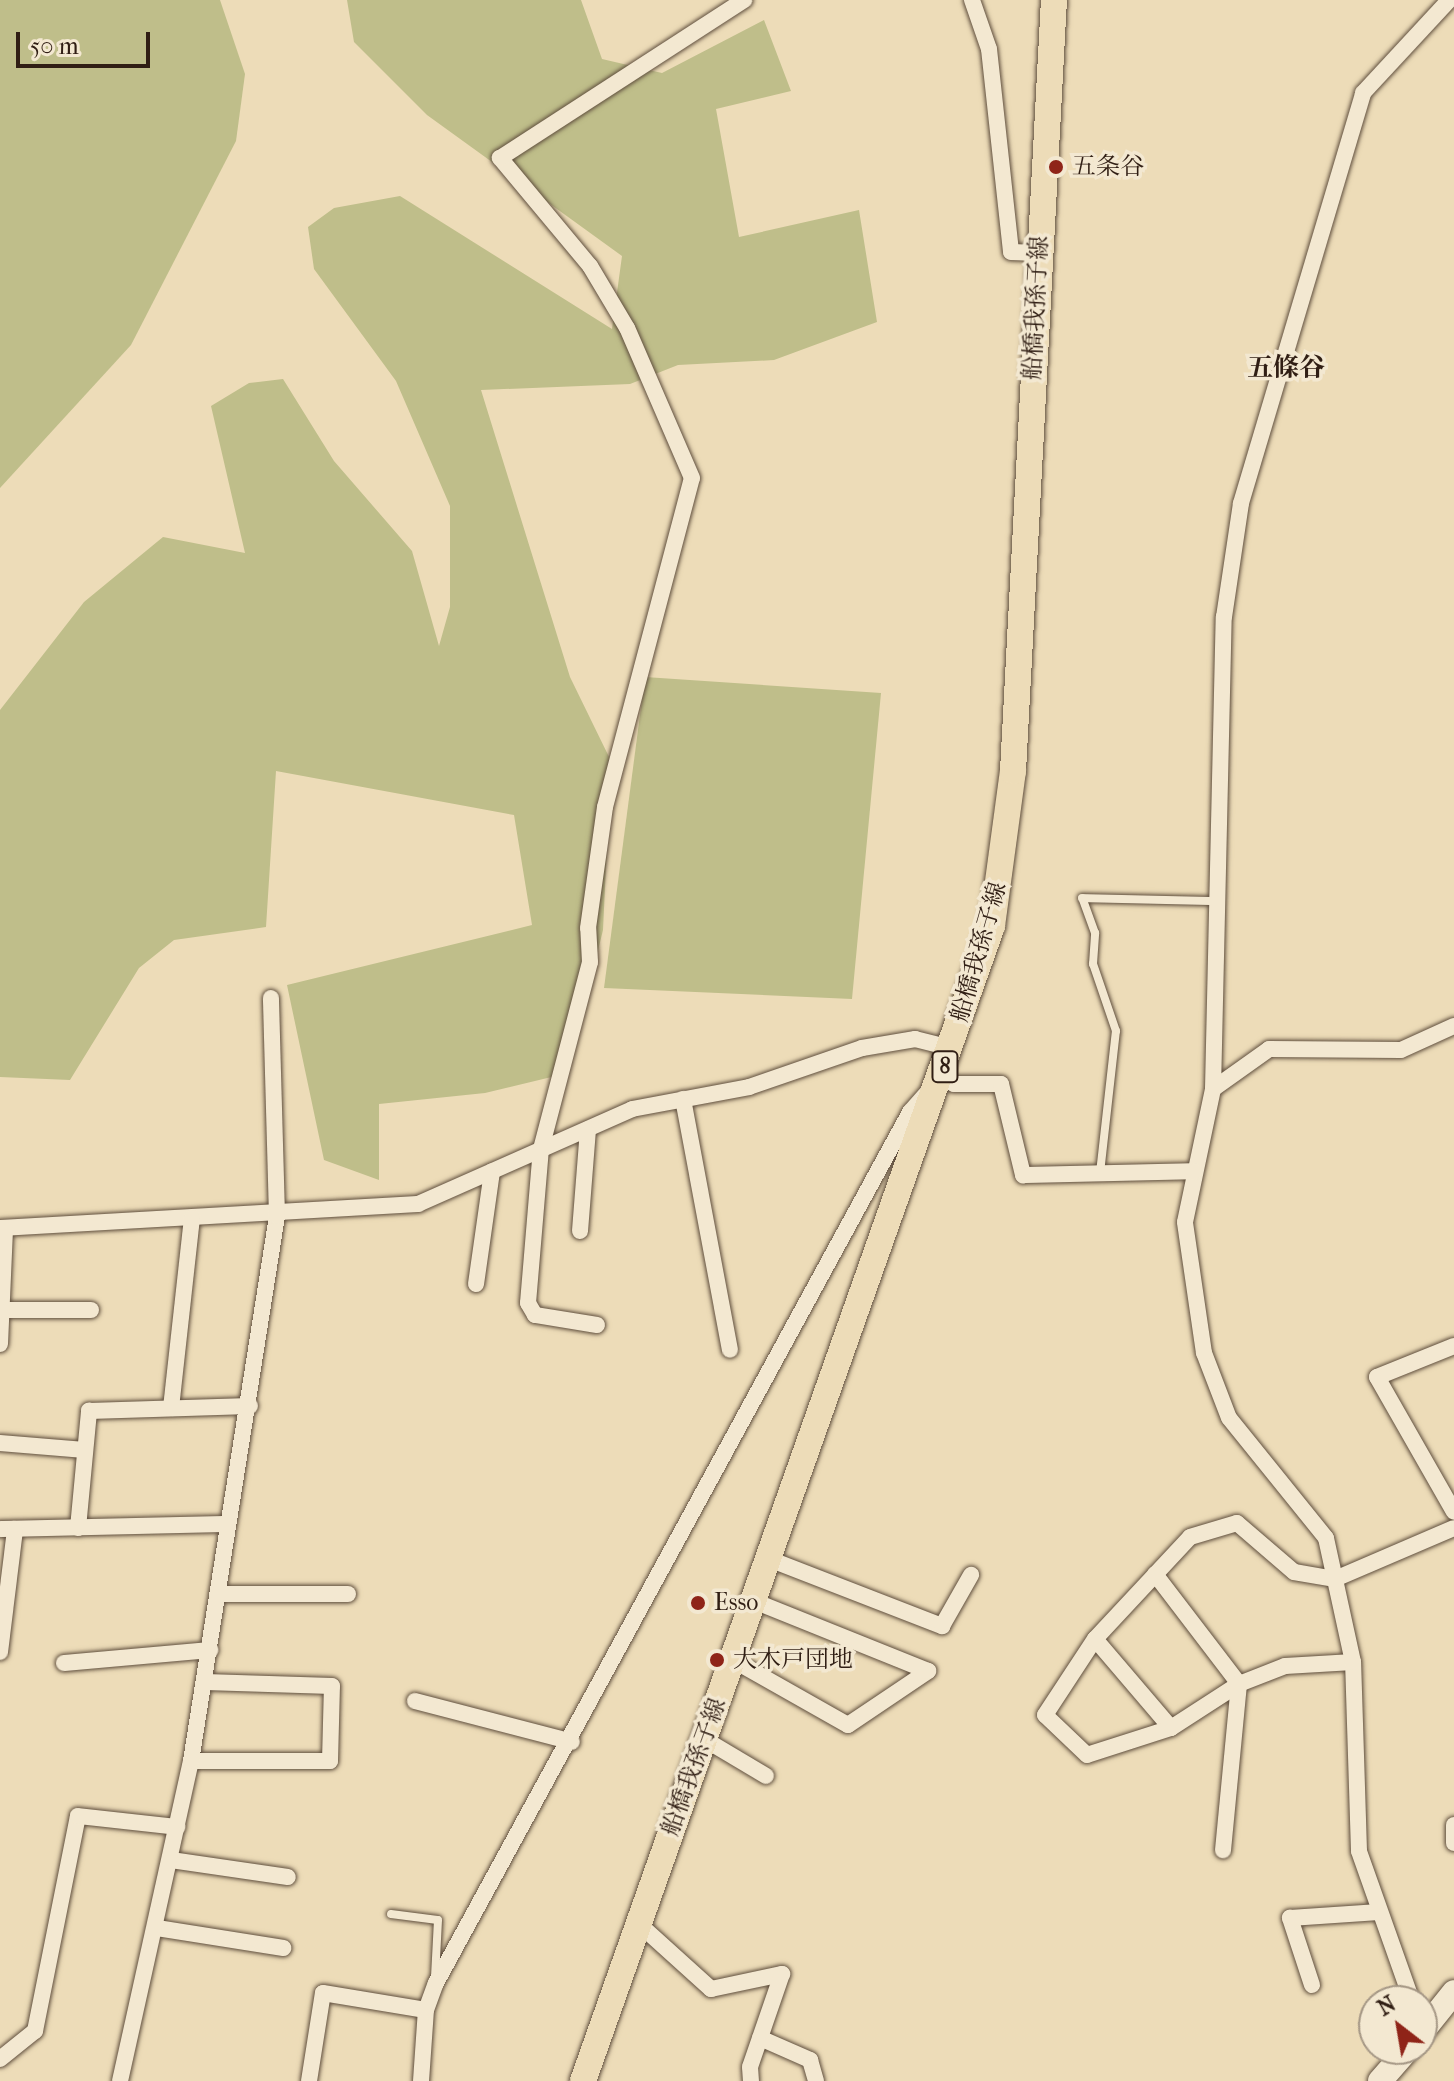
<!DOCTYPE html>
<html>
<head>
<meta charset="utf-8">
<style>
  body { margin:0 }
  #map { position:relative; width:1454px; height:2081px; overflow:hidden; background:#eddcb8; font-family:"IM FELL French Canon","Noto Serif JP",serif }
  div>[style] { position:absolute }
  .green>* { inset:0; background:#bfbe8a }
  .roads { filter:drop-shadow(0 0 2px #5f4e3d) drop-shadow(0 0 2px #5f4e3d) }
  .lane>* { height:8px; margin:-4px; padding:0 4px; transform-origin:4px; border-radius:4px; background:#f3e8d1 }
  .street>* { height:16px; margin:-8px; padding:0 8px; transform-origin:8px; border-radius:8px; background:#f3e8d1 }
  .secondary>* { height:24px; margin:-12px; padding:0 12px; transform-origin:12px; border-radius:12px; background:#f3e8d1 }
  .primary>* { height:26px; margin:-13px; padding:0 13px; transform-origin:13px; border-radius:13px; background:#eddcb8 }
  .dots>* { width:22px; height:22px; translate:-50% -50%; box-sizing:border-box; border:4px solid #f3e8d1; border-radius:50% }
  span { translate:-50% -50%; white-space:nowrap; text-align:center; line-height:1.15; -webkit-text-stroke:7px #f3e8d1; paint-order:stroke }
  .shield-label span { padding:2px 6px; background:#f3e8d1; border:2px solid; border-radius:6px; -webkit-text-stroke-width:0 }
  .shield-label { font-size:22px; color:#301e14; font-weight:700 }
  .poi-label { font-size:24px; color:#301e14 }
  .left { translate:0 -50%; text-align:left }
  .street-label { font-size:24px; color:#301e14 }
  .neighbourhood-label { font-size:26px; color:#301e14; font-weight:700 }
  .north { position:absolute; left:1358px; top:1985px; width:80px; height:80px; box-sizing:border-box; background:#f3e8d1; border:2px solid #a59785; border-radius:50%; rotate:329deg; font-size:22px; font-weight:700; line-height:32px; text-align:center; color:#301e14 }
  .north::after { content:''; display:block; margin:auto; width:28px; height:36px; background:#8f2418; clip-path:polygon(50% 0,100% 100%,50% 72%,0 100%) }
  .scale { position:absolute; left:16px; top:32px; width:134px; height:36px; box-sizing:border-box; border:4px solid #301e14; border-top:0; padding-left:10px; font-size:24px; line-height:28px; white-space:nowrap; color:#301e14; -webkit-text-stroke:6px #f3e8d1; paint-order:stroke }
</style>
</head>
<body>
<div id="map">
  <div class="green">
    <div style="clip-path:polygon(0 0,220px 0,245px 74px,236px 141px,131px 345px,0 488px)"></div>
    <div style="clip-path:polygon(347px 0,581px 0,602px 59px,662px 73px,764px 20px,791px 91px,716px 109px,739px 237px,859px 210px,877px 322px,774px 360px,678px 365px,630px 384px,481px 390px,570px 677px,611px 761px,603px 930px,568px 1073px,485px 1093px,379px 1104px,379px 1180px,324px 1160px,287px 985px,532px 925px,514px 815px,276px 771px,266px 927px,174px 940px,139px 968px,70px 1080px,0 1077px,0 710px,84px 602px,163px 537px,245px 553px,211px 406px,249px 383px,283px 379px,334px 461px,412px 551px,439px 646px,450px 607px,450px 506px,396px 381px,314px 269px,308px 227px,334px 208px,400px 196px,612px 329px,622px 256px,427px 115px,354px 42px)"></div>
    <div style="clip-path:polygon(645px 677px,881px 693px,852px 999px,604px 988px)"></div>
  </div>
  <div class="roads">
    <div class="lane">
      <div style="left:1100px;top:1173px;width:143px;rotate:-83.6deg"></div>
      <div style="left:1116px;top:1031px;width:71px;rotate:-108.9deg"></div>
      <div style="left:1093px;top:964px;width:31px;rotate:-86deg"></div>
      <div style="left:1095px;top:933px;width:37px;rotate:-110deg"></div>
      <div style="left:1082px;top:898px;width:135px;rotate:1.3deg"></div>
      <div style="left:391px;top:1914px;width:47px;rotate:7.3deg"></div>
      <div style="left:438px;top:1920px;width:58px;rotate:93deg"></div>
    </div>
    <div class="street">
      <div style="left:972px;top:0;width:52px;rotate:70.9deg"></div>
      <div style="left:989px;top:49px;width:204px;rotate:83.8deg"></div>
      <div style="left:1011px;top:252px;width:27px;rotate:2deg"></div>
      <div style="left:1213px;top:1089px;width:69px;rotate:-35.5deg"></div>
      <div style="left:1269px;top:1049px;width:132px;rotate:0.4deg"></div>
      <div style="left:1401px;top:1050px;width:58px;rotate:-24.4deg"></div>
      <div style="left:683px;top:1099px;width:255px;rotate:79.4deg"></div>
      <div style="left:0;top:1228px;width:419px;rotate:-3.3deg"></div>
      <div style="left:418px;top:1204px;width:234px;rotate:-23.9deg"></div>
      <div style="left:632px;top:1109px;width:119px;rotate:-10.6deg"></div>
      <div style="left:749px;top:1087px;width:120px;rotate:-19deg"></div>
      <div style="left:862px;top:1048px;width:54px;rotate:-9.6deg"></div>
      <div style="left:915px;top:1039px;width:37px;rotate:14deg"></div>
      <div style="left:580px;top:1231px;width:102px;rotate:-85.5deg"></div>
      <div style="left:476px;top:1284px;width:114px;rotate:-81.9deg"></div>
      <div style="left:0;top:1310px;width:91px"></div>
      <div style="left:597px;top:1325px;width:63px;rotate:-170.8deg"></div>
      <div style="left:535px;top:1315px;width:14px;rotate:-120deg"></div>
      <div style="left:528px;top:1303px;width:155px;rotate:-85.2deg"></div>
      <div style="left:541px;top:1149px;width:193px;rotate:-75.3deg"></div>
      <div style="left:590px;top:962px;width:34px;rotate:-93deg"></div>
      <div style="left:588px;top:928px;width:122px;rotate:-82deg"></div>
      <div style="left:605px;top:807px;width:340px;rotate:-75.2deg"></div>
      <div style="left:692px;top:478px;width:163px;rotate:-113.4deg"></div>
      <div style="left:627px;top:328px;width:72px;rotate:-120.8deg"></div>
      <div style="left:590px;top:266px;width:141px;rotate:-129.8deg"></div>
      <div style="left:500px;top:158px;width:291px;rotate:-32.9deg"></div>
      <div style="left:0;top:1344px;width:116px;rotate:-87.5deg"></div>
      <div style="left:1454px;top:1346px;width:83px;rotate:158.1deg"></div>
      <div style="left:1377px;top:1377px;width:155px;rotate:60.3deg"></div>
      <div style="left:171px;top:1408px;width:191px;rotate:-83.7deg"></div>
      <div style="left:0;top:1443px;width:85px;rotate:4.7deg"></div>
      <div style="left:78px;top:1528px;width:118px;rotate:-84.6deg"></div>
      <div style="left:89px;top:1411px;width:161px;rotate:-1.8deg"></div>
      <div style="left:0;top:1529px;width:227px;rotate:-1.3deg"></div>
      <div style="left:769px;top:1559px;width:186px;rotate:21.2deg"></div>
      <div style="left:942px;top:1626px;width:59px;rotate:-60.4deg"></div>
      <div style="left:1155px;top:1574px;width:138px;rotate:52.6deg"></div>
      <div style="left:1239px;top:1684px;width:167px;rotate:95.5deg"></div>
      <div style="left:219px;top:1594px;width:129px"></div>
      <div style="left:1095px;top:1639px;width:117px;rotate:49.5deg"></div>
      <div style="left:0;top:1652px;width:124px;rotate:-83deg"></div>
      <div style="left:733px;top:1660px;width:132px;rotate:29.5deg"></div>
      <div style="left:848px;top:1725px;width:97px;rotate:-34deg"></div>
      <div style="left:928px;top:1671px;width:188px;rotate:-158.1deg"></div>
      <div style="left:1353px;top:1662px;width:68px;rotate:176.6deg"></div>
      <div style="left:1285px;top:1666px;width:49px;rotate:158.6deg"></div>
      <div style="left:1239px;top:1684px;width:81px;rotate:147.1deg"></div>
      <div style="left:1171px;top:1728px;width:88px;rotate:162.2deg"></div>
      <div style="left:1087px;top:1755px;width:58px;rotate:-136.4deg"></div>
      <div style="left:1045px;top:1715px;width:91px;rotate:-56.7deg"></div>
      <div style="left:1095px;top:1639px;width:139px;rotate:-47deg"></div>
      <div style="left:1190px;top:1537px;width:49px;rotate:-16.6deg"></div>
      <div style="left:1237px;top:1523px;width:75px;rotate:40.7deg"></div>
      <div style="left:1294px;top:1572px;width:42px;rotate:9.7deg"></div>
      <div style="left:1335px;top:1579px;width:129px;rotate:-23.2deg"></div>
      <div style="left:64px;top:1663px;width:147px;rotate:-5.1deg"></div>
      <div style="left:415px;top:1701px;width:162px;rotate:14.6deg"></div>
      <div style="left:704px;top:1739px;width:72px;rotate:30.8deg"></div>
      <div style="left:191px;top:1761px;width:139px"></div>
      <div style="left:330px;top:1761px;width:75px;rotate:-88.5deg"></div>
      <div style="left:332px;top:1686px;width:127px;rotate:-178.2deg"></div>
      <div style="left:1454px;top:1825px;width:18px;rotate:90deg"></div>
      <div style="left:171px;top:1860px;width:118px;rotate:8.3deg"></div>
      <div style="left:639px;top:1924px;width:97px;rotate:42.1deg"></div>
      <div style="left:711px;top:1989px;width:73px;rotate:-11.9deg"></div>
      <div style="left:782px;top:1974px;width:98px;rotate:109deg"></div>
      <div style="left:750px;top:2067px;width:14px;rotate:86deg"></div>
      <div style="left:157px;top:1928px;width:128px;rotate:9deg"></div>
      <div style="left:1312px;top:1985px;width:71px;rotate:-108.2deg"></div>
      <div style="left:1290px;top:1918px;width:89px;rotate:-3.9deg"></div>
      <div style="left:1412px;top:2001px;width:159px;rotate:-109.5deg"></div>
      <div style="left:1359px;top:1851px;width:189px;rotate:-91.8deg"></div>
      <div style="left:1353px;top:1662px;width:127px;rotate:-102.3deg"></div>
      <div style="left:1326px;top:1538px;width:154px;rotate:-128.9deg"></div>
      <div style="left:1229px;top:1418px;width:70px;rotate:-111deg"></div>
      <div style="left:1204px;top:1353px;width:132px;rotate:-98.3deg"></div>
      <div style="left:1185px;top:1222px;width:136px;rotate:-78.1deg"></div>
      <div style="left:1213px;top:1089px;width:472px;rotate:-88.7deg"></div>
      <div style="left:1224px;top:617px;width:115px;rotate:-81.5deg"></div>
      <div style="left:1241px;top:503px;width:428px;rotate:-73.4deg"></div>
      <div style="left:1363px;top:93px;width:127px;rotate:-47.2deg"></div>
      <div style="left:760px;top:2038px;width:55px;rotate:23.7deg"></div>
      <div style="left:810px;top:2060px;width:22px;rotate:74deg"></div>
      <div style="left:0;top:2059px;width:45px;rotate:-38.7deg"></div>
      <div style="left:35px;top:2031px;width:219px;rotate:-78.7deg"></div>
      <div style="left:78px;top:1816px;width:100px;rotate:6.3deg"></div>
      <div style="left:120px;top:2081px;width:328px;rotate:-77.5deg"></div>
      <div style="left:191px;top:1761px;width:552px;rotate:-81.03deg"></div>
      <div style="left:277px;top:1216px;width:218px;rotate:-91.6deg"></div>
      <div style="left:309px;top:2081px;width:89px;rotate:-81deg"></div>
      <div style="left:323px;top:1993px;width:104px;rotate:9.4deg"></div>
      <div style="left:421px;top:2081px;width:71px;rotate:-86deg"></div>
      <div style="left:426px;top:2010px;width:29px;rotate:-70deg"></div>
      <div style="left:436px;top:1983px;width:992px;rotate:-61.44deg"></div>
      <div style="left:910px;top:1112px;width:47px;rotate:-48.5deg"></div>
      <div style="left:941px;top:1077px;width:15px;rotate:28deg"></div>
      <div style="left:954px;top:1084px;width:47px"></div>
      <div style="left:1001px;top:1084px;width:94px;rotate:76.4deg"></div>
      <div style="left:1023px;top:1175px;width:171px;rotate:-1.3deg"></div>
    </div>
    <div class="secondary">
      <div style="left:1422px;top:2032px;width:51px;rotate:-51.3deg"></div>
      <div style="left:1380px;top:2081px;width:43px;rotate:-48.8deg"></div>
    </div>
    <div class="primary">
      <div style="left:583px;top:2081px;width:1225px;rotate:-70.5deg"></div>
      <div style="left:992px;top:926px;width:156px;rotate:-82.3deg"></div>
      <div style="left:1013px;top:771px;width:772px;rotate:-86.96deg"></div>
    </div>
  </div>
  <div class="dots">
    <div style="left:1056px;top:167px;background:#8f2418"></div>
    <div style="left:698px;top:1603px;background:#8f2418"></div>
    <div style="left:717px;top:1660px;background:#8f2418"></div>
  </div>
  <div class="shield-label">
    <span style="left:945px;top:1067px">8</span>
  </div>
  <div class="poi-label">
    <span class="left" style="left:1072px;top:167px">五条谷</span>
    <span class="left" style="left:714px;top:1603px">Esso</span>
    <span class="left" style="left:733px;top:1660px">大木戸団地</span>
  </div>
  <div class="street-label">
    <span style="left:1036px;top:308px;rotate:-87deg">船橋我孫子線</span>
    <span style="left:979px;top:952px;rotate:-74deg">船橋我孫子線</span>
    <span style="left:694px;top:1767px;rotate:-70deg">船橋我孫子線</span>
  </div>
  <div class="neighbourhood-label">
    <span style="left:1286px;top:368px">五條谷</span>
  </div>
  <div class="north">N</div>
  <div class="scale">50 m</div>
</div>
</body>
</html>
